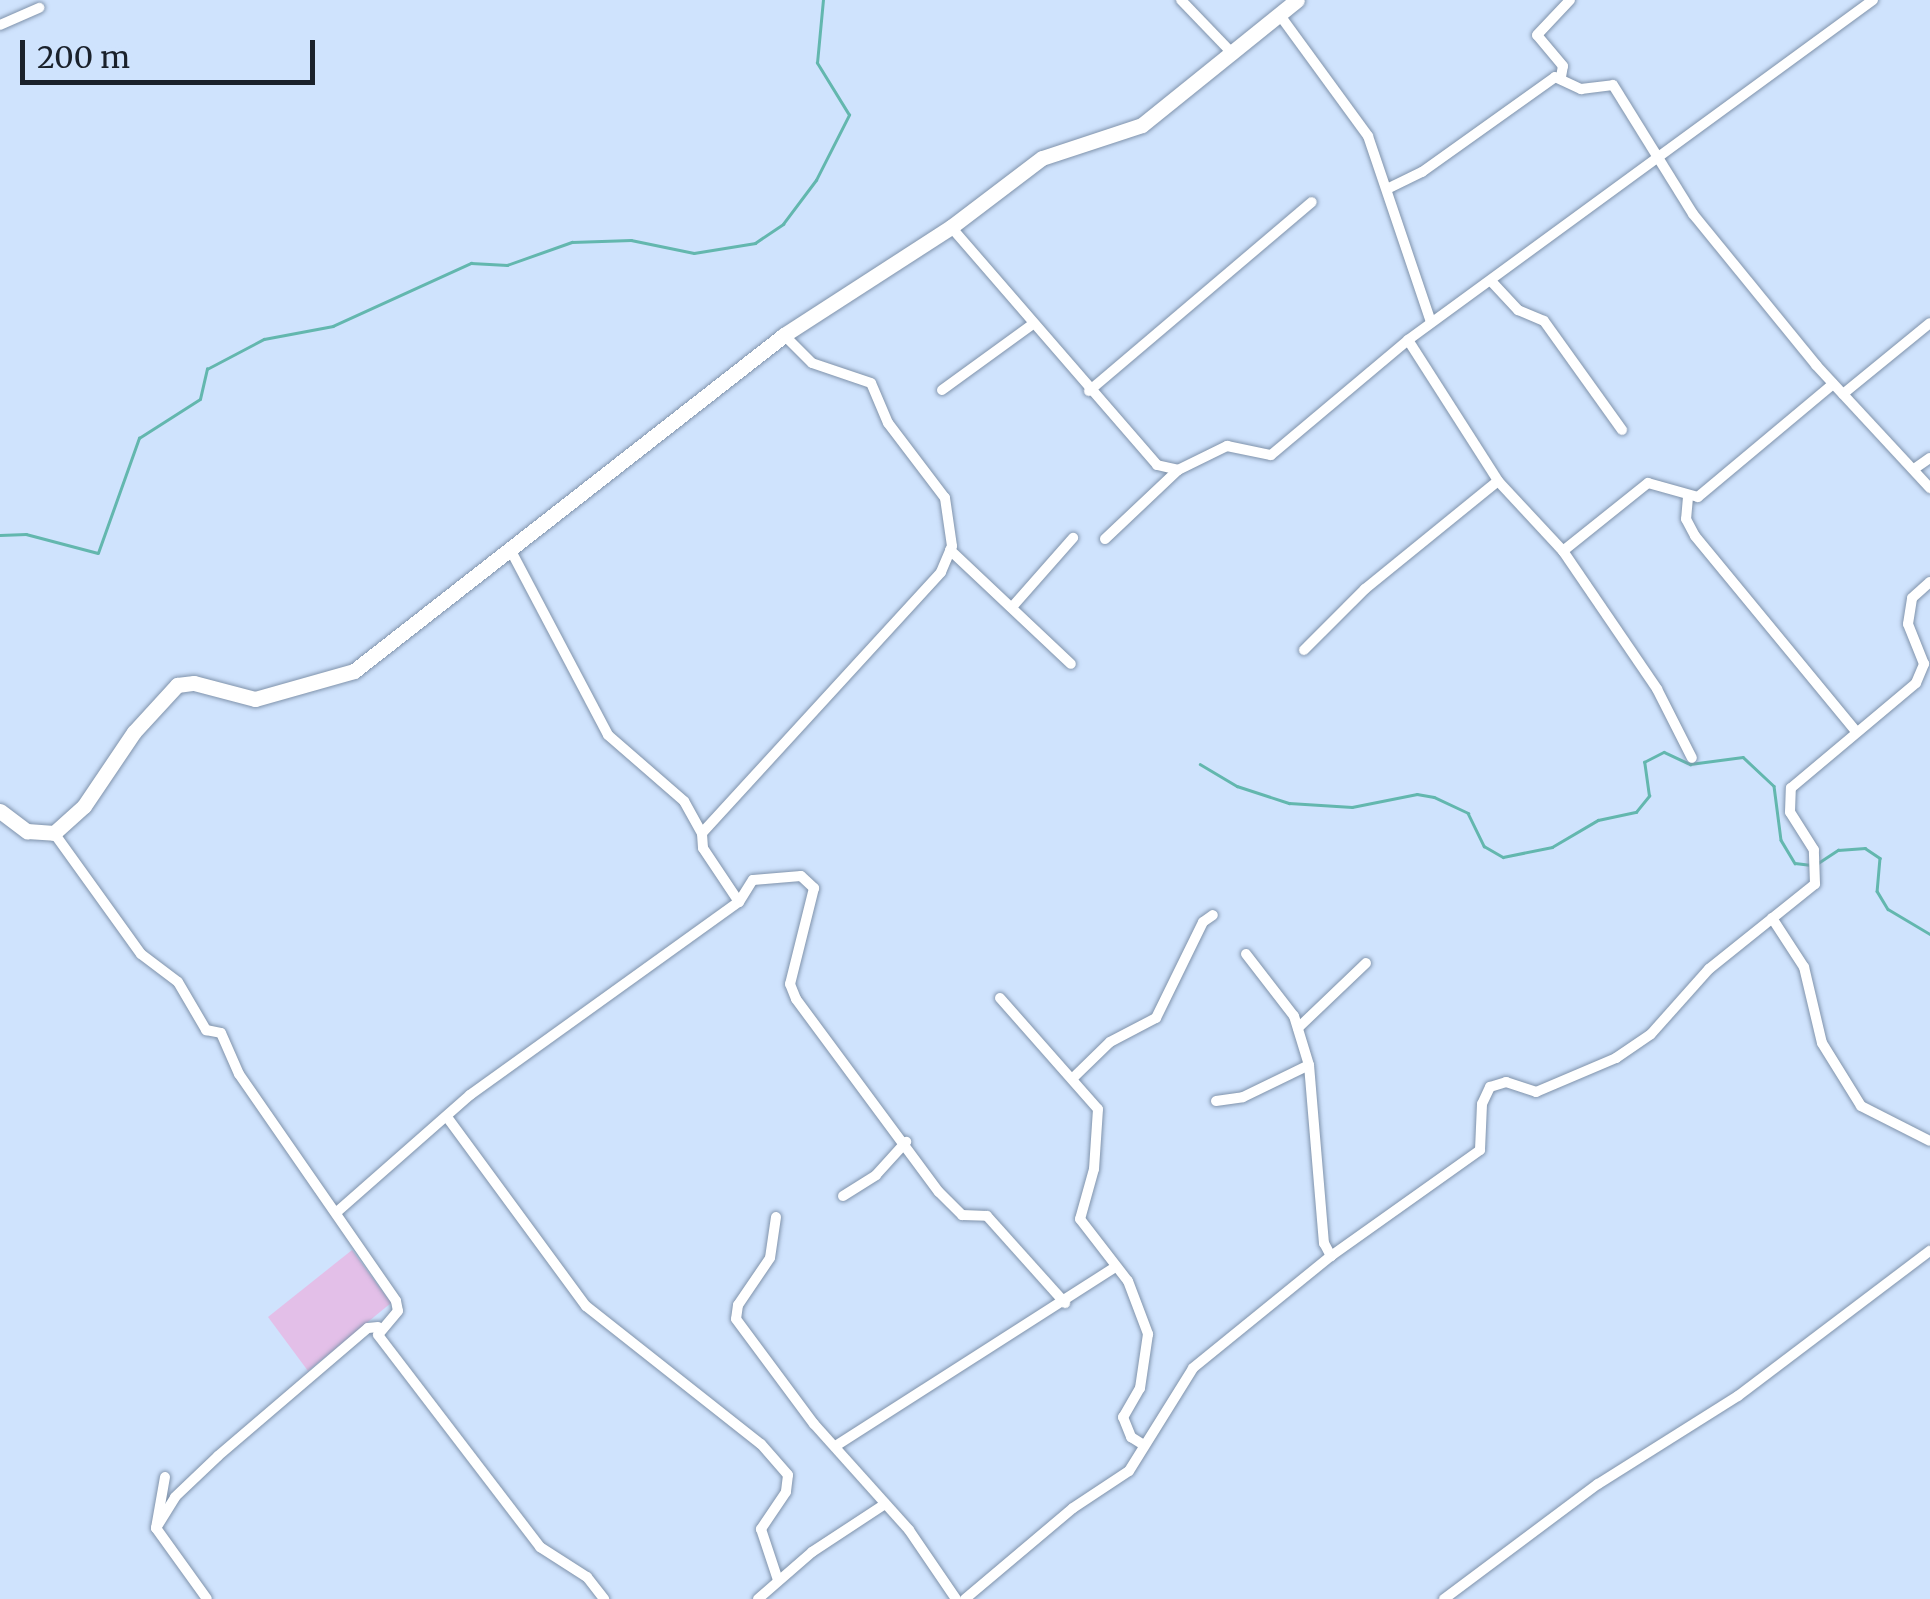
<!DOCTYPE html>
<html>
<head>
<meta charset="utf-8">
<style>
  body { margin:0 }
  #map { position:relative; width:1930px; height:1599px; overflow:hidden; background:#cfe3fd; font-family:Merriweather,serif }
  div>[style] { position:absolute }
  .green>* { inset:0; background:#e3bfe8 }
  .stream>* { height:2.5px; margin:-1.25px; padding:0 1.25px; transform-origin:1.25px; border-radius:1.25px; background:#63b7ae }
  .roads { filter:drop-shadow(0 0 2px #8093ab) drop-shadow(0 0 2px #8093ab) }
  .street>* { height:10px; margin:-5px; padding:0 5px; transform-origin:5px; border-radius:5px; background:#fff }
  .secondary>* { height:15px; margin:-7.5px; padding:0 7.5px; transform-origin:7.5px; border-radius:7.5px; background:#fff }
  span { translate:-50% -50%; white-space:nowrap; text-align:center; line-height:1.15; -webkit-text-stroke:8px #cfe3fd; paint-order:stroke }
  .scale { position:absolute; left:20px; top:40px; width:295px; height:45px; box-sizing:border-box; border:5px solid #1a212b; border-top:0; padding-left:12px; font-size:30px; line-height:35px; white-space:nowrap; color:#1a212b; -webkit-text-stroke:8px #cfe3fd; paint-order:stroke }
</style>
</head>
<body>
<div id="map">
  <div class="green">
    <div style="clip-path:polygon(352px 1250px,391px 1303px,308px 1371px,268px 1317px)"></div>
  </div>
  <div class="stream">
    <div style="left:0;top:535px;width:26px;rotate:-2deg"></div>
    <div style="left:26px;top:534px;width:74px;rotate:14.8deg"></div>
    <div style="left:98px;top:553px;width:122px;rotate:-70.4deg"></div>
    <div style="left:139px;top:438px;width:72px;rotate:-32.6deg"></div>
    <div style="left:200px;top:399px;width:31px;rotate:-77deg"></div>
    <div style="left:207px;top:369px;width:64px;rotate:-27.8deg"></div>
    <div style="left:264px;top:339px;width:70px;rotate:-10.7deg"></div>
    <div style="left:333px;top:326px;width:152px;rotate:-24.5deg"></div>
    <div style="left:471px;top:263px;width:36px;rotate:3deg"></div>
    <div style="left:507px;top:265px;width:69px;rotate:-19.5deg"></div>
    <div style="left:572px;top:242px;width:59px;rotate:-1.9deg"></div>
    <div style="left:631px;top:240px;width:64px;rotate:11.7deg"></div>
    <div style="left:694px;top:253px;width:62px;rotate:-9.3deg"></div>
    <div style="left:755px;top:243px;width:34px;rotate:-34deg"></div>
    <div style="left:783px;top:224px;width:55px;rotate:-53.1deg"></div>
    <div style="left:816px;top:180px;width:73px;rotate:-63.1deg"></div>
    <div style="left:849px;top:115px;width:61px;rotate:-121.6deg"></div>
    <div style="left:817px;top:63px;width:63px;rotate:-84.6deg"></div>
    <div style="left:1200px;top:764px;width:43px;rotate:30.7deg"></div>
    <div style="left:1237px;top:786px;width:55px;rotate:18.1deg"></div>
    <div style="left:1289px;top:803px;width:63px;rotate:3.6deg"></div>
    <div style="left:1352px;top:807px;width:66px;rotate:-11.3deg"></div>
    <div style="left:1417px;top:794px;width:17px;rotate:10deg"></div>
    <div style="left:1434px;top:797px;width:38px;rotate:25deg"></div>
    <div style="left:1468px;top:813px;width:37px;rotate:64deg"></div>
    <div style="left:1484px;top:846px;width:22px;rotate:30deg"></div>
    <div style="left:1503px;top:857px;width:50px;rotate:-11.5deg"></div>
    <div style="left:1552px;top:847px;width:53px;rotate:-30.4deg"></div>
    <div style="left:1598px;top:820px;width:39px;rotate:-12deg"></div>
    <div style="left:1636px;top:812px;width:21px;rotate:-51deg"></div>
    <div style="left:1649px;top:796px;width:34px;rotate:-98deg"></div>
    <div style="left:1644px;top:762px;width:22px;rotate:-27deg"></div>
    <div style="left:1664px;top:752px;width:29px;rotate:25deg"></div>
    <div style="left:1690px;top:764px;width:53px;rotate:-7.5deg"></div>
    <div style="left:1743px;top:757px;width:42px;rotate:43.1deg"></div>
    <div style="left:1774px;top:786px;width:54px;rotate:82.6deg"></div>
    <div style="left:1781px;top:840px;width:27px;rotate:59deg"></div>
    <div style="left:1795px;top:863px;width:16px;rotate:7deg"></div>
    <div style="left:1818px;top:863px;width:24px;rotate:-33deg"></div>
    <div style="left:1838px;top:850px;width:27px;rotate:-4deg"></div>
    <div style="left:1865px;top:848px;width:18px;rotate:34deg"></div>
    <div style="left:1880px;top:858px;width:33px;rotate:95deg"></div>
    <div style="left:1877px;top:891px;width:21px;rotate:59deg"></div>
    <div style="left:1888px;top:909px;width:49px;rotate:30.8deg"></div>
  </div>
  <div class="roads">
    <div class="street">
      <div style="left:1181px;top:0;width:76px;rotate:46.1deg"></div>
      <div style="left:1279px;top:14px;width:151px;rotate:53.9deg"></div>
      <div style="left:1368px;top:136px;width:196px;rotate:71.3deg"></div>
      <div style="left:0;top:25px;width:43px;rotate:-23.6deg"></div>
      <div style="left:1561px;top:77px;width:11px;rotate:-80deg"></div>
      <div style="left:1563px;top:66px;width:40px;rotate:-130deg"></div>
      <div style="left:1537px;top:35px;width:48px;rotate:-46.7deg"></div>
      <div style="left:1389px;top:188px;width:37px;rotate:-26deg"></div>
      <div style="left:1422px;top:172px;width:163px;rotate:-35.5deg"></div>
      <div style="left:1555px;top:77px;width:29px;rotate:25deg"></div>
      <div style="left:1581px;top:89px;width:32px;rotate:-7deg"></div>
      <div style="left:1613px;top:85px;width:152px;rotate:58.2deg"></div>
      <div style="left:1693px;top:214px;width:195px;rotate:50.8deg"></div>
      <div style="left:1816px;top:365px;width:168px;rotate:47.2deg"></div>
      <div style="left:951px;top:227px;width:315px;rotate:49.1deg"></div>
      <div style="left:1157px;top:465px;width:22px;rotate:13deg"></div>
      <div style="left:1178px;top:470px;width:55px;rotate:-26.1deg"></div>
      <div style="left:1227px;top:446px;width:45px;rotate:11.6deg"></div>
      <div style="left:1271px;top:455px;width:179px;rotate:-40deg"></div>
      <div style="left:1408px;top:340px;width:576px;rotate:-36.17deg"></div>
      <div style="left:1491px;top:281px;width:40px;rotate:47deg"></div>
      <div style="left:1518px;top:310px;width:28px;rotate:23deg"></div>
      <div style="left:1544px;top:321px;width:134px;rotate:54.4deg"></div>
      <div style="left:1408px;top:340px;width:167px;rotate:57.4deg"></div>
      <div style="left:1498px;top:481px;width:96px;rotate:47.1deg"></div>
      <div style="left:1563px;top:551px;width:167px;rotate:55.7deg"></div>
      <div style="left:1657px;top:689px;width:77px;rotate:63.1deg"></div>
      <div style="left:942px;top:390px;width:109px;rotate:-36deg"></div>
      <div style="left:1089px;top:391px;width:292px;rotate:-40.3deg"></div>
      <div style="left:1843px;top:394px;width:112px;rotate:-39.2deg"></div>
      <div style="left:1914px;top:469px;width:19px;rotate:-35deg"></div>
      <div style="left:1688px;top:497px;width:22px;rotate:95deg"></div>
      <div style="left:1686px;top:519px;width:19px;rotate:62deg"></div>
      <div style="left:1695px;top:536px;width:253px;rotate:50.5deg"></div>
      <div style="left:1105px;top:539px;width:100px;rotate:-43.4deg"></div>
      <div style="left:510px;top:549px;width:210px;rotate:62.2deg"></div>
      <div style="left:608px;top:735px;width:101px;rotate:41deg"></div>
      <div style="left:684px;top:801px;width:37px;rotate:61deg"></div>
      <div style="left:950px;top:550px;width:166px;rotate:43.3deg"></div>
      <div style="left:1563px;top:551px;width:109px;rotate:-38.7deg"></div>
      <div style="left:1648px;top:483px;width:52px;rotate:15.6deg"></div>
      <div style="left:1698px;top:497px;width:176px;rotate:-39.9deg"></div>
      <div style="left:1013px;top:606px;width:91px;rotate:-48.6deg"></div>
      <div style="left:1304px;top:650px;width:86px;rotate:-45deg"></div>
      <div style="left:1365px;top:589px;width:171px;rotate:-39.1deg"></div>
      <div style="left:54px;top:833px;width:149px;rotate:54.3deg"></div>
      <div style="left:141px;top:954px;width:46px;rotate:37.1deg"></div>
      <div style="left:178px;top:982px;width:56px;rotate:59.7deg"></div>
      <div style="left:206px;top:1030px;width:15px;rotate:11deg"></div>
      <div style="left:221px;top:1033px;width:45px;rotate:66.3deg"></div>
      <div style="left:239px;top:1074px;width:276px;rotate:55.3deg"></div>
      <div style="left:396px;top:1301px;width:10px;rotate:79deg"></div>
      <div style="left:398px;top:1311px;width:31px;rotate:130deg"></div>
      <div style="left:378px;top:1335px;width:267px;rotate:52.6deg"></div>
      <div style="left:540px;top:1547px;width:56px;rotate:32.6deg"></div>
      <div style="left:587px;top:1577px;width:28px;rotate:52deg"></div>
      <div style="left:739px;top:902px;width:26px;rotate:-58deg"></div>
      <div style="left:753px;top:880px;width:48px;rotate:-4.8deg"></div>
      <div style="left:801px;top:876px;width:18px;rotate:43deg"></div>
      <div style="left:814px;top:888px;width:99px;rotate:104deg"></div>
      <div style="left:790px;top:984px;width:16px;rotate:68deg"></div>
      <div style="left:796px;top:999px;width:240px;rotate:53.5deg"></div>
      <div style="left:939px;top:1192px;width:33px;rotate:45deg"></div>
      <div style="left:962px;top:1215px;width:25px;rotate:2deg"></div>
      <div style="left:987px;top:1216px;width:117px;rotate:48.1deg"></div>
      <div style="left:1772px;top:918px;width:59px;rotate:56.9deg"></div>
      <div style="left:1804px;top:967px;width:78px;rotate:76.7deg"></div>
      <div style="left:1822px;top:1043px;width:74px;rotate:58.2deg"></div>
      <div style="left:1861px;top:1106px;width:77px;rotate:26.9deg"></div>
      <div style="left:1246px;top:954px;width:78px;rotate:52.3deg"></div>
      <div style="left:1294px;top:1016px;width:51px;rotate:73deg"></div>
      <div style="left:1309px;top:1065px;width:179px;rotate:85.2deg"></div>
      <div style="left:1324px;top:1243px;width:15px;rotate:62deg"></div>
      <div style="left:1000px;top:998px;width:148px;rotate:48.6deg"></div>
      <div style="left:1098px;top:1109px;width:60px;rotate:93.8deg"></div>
      <div style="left:1094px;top:1169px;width:52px;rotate:105.6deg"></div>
      <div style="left:1080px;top:1219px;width:78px;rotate:52.3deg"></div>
      <div style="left:1128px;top:1281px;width:57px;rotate:69.3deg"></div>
      <div style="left:1148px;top:1334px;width:55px;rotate:98.4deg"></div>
      <div style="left:1140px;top:1388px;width:34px;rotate:120deg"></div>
      <div style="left:1123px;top:1417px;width:22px;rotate:68deg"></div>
      <div style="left:1131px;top:1437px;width:15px;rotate:32deg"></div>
      <div style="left:1298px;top:1028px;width:94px;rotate:-43.7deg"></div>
      <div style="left:1074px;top:1077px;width:50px;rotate:-44.2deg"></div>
      <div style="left:1110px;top:1042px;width:52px;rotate:-27.6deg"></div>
      <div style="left:1156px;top:1018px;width:107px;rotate:-63.9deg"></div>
      <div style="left:1203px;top:922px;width:12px;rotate:-35deg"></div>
      <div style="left:1216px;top:1101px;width:27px;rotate:-8deg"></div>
      <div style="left:1243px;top:1097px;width:73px;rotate:-25.9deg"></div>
      <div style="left:447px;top:1117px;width:235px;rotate:53.7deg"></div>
      <div style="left:586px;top:1306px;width:223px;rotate:38.3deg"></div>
      <div style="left:761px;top:1444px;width:41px;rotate:48.9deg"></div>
      <div style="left:788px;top:1475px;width:17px;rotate:97deg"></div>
      <div style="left:786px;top:1492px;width:45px;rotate:124deg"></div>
      <div style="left:761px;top:1529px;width:54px;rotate:71.6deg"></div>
      <div style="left:843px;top:1196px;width:39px;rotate:-32deg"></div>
      <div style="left:876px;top:1175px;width:45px;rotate:-47.7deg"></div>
      <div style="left:338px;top:1211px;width:176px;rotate:-41.3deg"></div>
      <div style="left:470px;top:1095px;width:331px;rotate:-35.7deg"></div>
      <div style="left:739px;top:902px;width:65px;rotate:-123.7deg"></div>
      <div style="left:703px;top:848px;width:15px;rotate:-94deg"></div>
      <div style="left:702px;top:833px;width:354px;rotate:-47.5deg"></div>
      <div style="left:941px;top:572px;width:28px;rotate:-67deg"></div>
      <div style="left:952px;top:546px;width:49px;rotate:-98.3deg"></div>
      <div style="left:945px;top:498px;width:94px;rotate:-127.2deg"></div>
      <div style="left:888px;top:423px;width:43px;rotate:-113deg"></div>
      <div style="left:871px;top:383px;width:62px;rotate:-161.3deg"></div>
      <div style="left:812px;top:363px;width:40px;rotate:-135deg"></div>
      <div style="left:776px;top:1217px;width:41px;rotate:98.3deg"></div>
      <div style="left:770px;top:1258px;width:57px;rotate:124.2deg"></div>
      <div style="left:738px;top:1305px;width:14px;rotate:98deg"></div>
      <div style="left:736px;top:1319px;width:131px;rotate:53.4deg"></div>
      <div style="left:814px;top:1424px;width:142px;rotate:48.1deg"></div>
      <div style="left:909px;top:1530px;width:83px;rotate:55.7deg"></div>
      <div style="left:837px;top:1445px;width:330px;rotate:-32.6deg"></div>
      <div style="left:165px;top:1477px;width:52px;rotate:100deg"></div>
      <div style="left:156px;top:1528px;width:87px;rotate:54.3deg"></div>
      <div style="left:156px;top:1528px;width:36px;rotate:-58deg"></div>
      <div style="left:175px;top:1497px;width:59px;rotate:-43.6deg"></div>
      <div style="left:218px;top:1456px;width:197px;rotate:-40.5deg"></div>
      <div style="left:368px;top:1328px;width:10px;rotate:-6deg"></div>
      <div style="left:758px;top:1599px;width:72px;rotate:-41deg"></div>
      <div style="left:812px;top:1552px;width:84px;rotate:-33.3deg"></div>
      <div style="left:965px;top:1599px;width:141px;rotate:-40.1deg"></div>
      <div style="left:1073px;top:1508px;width:67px;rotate:-33.5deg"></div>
      <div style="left:1129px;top:1471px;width:121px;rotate:-58.1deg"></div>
      <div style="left:1193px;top:1368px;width:178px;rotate:-39.1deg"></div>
      <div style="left:1331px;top:1256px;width:183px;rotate:-35.4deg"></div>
      <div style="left:1480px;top:1150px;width:46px;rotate:-87.5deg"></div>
      <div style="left:1482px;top:1104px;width:19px;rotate:-65deg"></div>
      <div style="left:1490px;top:1087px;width:17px;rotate:-17deg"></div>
      <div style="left:1506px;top:1082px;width:32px;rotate:18deg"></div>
      <div style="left:1536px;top:1092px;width:87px;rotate:-23deg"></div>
      <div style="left:1616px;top:1058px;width:42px;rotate:-34.4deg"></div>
      <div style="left:1651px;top:1034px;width:87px;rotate:-48.3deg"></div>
      <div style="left:1709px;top:969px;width:136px;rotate:-38.7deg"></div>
      <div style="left:1815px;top:884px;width:34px;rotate:-92deg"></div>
      <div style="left:1814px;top:850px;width:45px;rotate:-122.3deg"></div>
      <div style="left:1790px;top:812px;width:24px;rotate:-88deg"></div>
      <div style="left:1791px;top:788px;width:163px;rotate:-40deg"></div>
      <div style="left:1916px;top:683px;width:21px;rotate:-67deg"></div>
      <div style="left:1924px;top:664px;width:43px;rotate:-111.8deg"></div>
      <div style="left:1908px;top:624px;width:26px;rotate:-81deg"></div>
      <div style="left:1912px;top:598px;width:24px;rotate:-42deg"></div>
      <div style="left:1444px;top:1599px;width:192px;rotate:-36.8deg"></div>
      <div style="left:1598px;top:1484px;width:165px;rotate:-32.2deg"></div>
      <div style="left:1738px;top:1396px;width:241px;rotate:-37.1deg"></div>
    </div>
    <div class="secondary">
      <div style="left:0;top:811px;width:34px;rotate:37deg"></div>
      <div style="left:27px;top:831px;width:27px;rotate:4deg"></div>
      <div style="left:54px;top:833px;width:40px;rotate:-42deg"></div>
      <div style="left:84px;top:806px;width:89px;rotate:-56deg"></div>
      <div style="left:134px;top:732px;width:64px;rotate:-47.5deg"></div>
      <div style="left:177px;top:685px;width:17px;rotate:-7deg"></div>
      <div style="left:194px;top:683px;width:63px;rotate:14.7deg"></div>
      <div style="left:255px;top:699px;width:103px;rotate:-15.8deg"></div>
      <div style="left:354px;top:671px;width:546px;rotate:-38deg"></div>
      <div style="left:784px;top:335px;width:199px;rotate:-32.9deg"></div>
      <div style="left:951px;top:227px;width:114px;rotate:-37.2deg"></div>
      <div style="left:1042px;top:158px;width:105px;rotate:-18.3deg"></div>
      <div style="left:1142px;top:125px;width:199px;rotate:-38.9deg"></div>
    </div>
  </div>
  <div class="scale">200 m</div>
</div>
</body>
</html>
